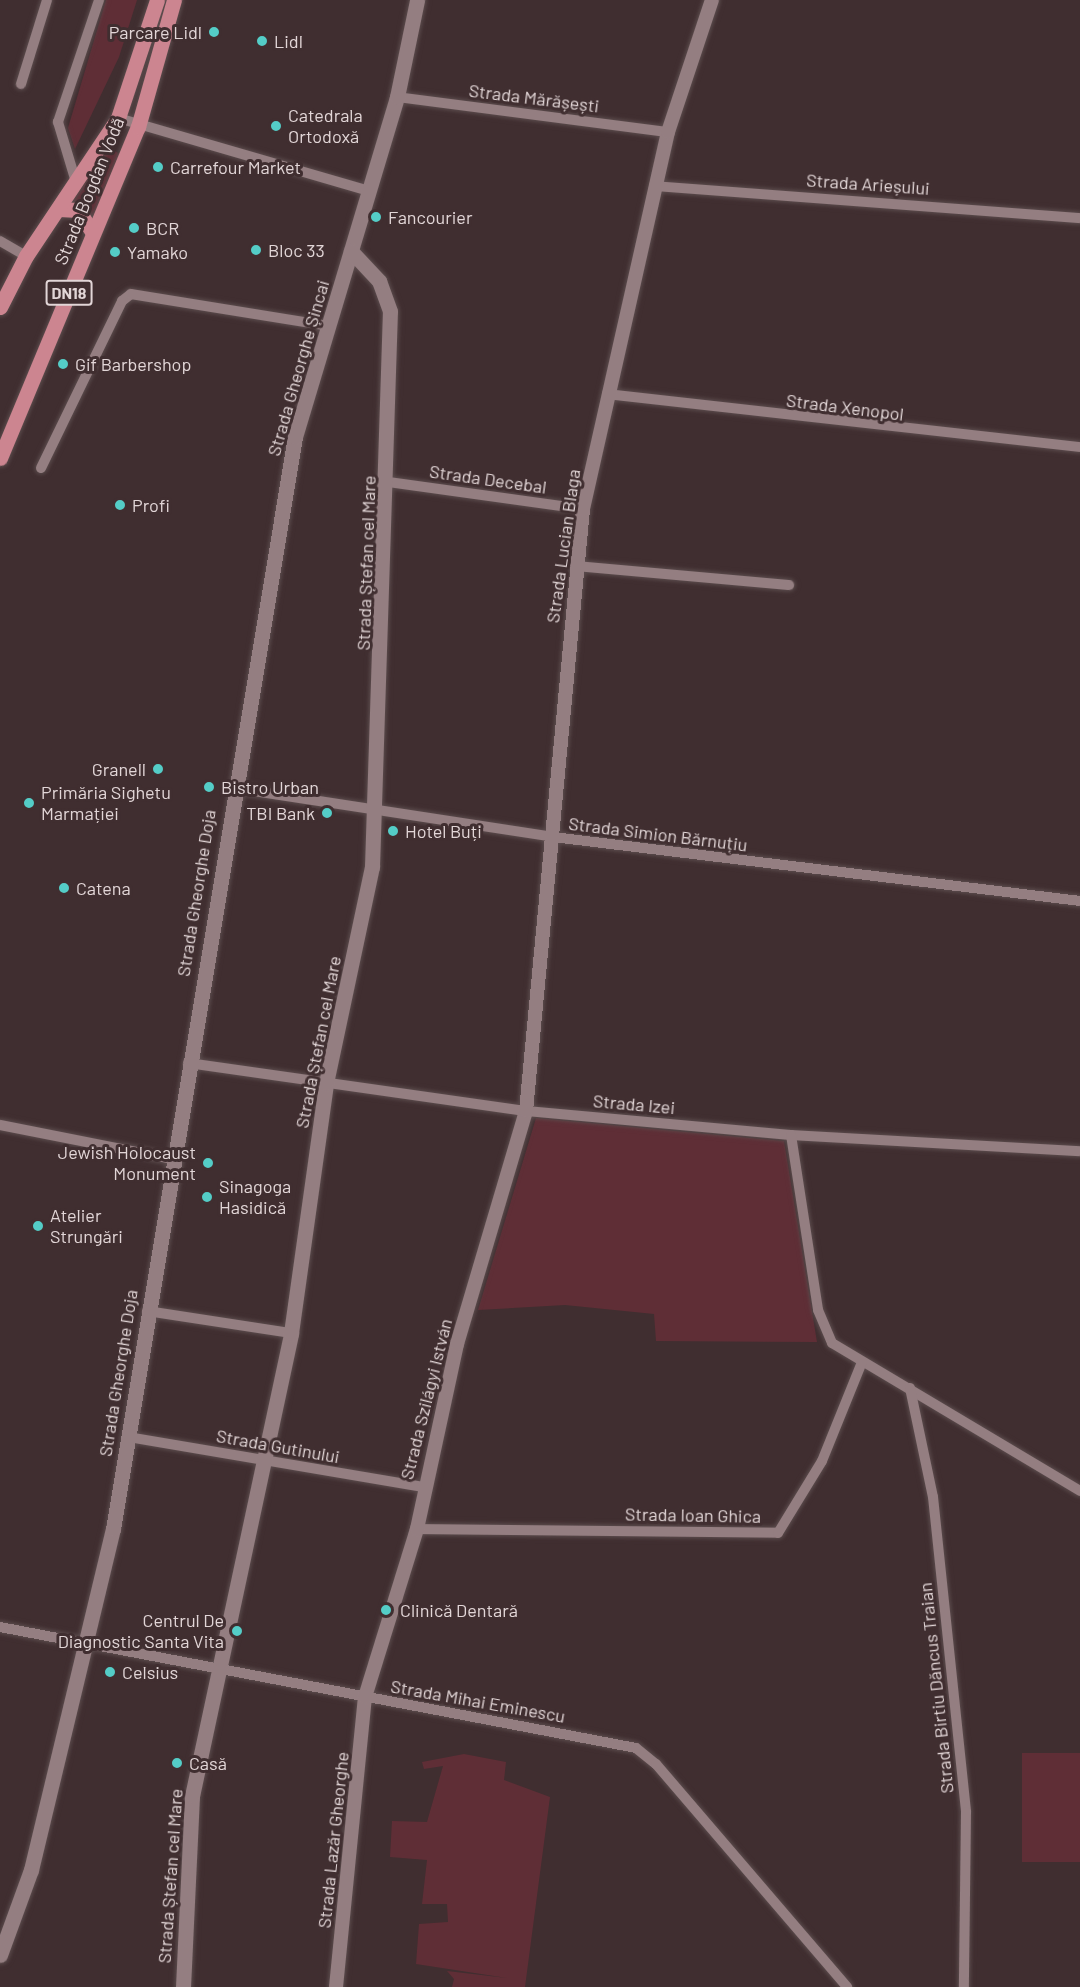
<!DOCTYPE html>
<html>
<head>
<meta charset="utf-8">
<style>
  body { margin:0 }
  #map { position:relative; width:1080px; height:1987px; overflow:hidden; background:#402e30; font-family:Barlow,sans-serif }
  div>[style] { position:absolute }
  .green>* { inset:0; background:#5f2e36 }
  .roads { filter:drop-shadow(0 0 2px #5b4c4d) drop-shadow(0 0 2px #5b4c4d) }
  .minor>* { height:10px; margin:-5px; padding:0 5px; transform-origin:5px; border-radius:5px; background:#947e81 }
  .tertiary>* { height:14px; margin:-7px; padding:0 7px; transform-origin:7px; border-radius:7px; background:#947e81 }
  .secondary>* { height:15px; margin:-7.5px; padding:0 7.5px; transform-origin:7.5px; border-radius:7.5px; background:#947e81 }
  .primary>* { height:15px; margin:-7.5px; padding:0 7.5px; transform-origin:7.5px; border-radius:7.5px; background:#cc8590 }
  .dots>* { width:16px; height:16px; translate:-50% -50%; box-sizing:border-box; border:3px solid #402e30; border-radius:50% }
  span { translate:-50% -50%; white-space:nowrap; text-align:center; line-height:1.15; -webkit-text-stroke:6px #402e30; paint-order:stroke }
  .shield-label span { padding:2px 4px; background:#402e30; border:2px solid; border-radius:4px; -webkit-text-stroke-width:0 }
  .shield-label { font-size:16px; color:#e2d6d7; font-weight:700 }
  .poi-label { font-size:18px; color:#e2d6d7 }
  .right { translate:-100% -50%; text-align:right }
  .left { translate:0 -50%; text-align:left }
  .street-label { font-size:18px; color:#e2d6d7 }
</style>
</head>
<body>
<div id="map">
  <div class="green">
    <div style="clip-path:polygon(106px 0,137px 0,119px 57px,75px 149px,68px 128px)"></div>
    <div style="clip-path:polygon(106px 146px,120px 154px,94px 216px,71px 205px)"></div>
    <div style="clip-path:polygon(536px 1118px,784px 1141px,817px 1342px,656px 1341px,654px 1314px,565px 1305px,478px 1310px)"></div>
    <div style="clip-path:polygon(1022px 1753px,1080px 1753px,1080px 1862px,1022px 1862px)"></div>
    <div style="clip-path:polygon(464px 1754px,506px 1762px,504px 1780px,550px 1797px,525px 1987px,452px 1987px,454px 1979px,447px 1971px,507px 1978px,416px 1964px,419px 1924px,448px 1922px,447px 1904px,422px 1904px,427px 1860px,390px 1857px,392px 1821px,427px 1822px,443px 1766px,424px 1769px,422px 1762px)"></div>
  </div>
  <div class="roads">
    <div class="minor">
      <div style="left:21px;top:84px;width:88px;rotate:-72.8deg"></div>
      <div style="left:397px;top:97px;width:273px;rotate:7.4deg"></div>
      <div style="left:118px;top:118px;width:262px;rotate:16.2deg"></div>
      <div style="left:76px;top:182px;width:63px;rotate:-106.7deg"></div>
      <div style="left:58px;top:122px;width:129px;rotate:-71.4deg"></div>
      <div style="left:654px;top:186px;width:427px;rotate:4.3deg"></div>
      <div style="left:0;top:241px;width:30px;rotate:30deg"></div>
      <div style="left:607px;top:394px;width:476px;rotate:6.4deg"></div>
      <div style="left:41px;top:468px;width:186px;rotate:-64.1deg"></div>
      <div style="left:122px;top:301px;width:11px;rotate:-38deg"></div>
      <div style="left:131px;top:294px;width:201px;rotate:9.2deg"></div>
      <div style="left:388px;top:482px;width:197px;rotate:7.9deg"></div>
      <div style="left:575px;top:566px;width:215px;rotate:5.1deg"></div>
      <div style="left:234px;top:788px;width:323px;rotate:8.7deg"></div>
      <div style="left:553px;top:837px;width:531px;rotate:6.92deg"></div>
      <div style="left:188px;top:1063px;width:341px;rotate:8.1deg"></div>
      <div style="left:526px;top:1111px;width:266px;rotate:5.2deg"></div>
      <div style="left:791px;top:1135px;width:289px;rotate:3.2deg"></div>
      <div style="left:0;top:1125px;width:175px;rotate:11.2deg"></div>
      <div style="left:791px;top:1135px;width:177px;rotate:81.2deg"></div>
      <div style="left:818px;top:1310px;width:36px;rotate:67deg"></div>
      <div style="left:832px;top:1343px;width:289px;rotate:30.8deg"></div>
      <div style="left:147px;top:1311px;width:146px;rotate:8.7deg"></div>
      <div style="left:910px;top:1388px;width:111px;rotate:78.1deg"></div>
      <div style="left:933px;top:1497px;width:317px;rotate:84deg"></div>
      <div style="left:966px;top:1812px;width:175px;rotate:90.7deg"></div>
      <div style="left:128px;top:1437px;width:299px;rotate:9.6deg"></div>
      <div style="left:417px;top:1529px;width:361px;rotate:0.6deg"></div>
      <div style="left:778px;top:1533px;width:84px;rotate:-58.6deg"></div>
      <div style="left:822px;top:1461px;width:107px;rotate:-68deg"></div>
      <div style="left:0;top:1627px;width:647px;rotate:10.77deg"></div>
      <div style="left:636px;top:1748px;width:26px;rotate:39deg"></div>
      <div style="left:656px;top:1764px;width:294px;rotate:49.4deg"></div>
    </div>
    <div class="tertiary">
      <div style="left:336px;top:1987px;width:291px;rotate:-84.3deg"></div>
      <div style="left:365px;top:1697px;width:176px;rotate:-72.8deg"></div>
      <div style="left:417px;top:1529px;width:189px;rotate:-77.8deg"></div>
      <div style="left:457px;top:1344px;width:243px;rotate:-73.5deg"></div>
      <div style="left:526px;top:1111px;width:605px;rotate:-84.59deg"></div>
      <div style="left:583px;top:509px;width:386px;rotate:-77.3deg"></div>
      <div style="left:668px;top:132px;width:139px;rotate:-71.6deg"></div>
    </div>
    <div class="secondary">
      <div style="left:0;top:1955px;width:90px;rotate:-70deg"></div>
      <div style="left:31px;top:1870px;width:351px;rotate:-76.5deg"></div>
      <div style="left:113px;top:1529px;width:1107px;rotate:-80.54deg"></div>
      <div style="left:295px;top:437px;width:355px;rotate:-73.3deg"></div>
      <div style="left:397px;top:97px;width:99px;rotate:-78.3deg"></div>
      <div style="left:183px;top:1987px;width:191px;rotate:-87.3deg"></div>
      <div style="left:192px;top:1796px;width:473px;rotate:-77.9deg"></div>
      <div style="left:291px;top:1333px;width:252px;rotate:-82deg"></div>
      <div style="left:326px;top:1083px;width:221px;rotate:-78deg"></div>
      <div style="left:372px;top:867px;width:556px;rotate:-88.15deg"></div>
      <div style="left:390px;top:311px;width:32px;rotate:-110deg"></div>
      <div style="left:379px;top:281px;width:41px;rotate:-133deg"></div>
    </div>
    <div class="primary">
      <div style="left:59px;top:209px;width:19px;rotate:3deg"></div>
      <div style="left:78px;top:210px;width:27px;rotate:57deg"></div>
      <div style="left:0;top:307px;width:57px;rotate:-63deg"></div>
      <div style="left:26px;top:256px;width:166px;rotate:-56.3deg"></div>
      <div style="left:118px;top:118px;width:124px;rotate:-71.7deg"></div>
      <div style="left:0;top:458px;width:359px;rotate:-67.4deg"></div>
      <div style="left:138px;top:127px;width:132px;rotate:-74.2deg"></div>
    </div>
  </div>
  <div class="dots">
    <div style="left:214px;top:32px;background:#54cdc7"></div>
    <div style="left:262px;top:41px;background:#54cdc7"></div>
    <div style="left:276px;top:126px;background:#54cdc7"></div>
    <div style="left:158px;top:167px;background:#54cdc7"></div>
    <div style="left:376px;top:217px;background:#54cdc7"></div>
    <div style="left:134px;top:228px;background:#54cdc7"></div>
    <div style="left:256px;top:250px;background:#54cdc7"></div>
    <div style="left:115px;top:252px;background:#54cdc7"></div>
    <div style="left:63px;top:364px;background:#54cdc7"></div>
    <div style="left:120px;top:505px;background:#54cdc7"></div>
    <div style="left:158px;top:769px;background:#54cdc7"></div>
    <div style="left:209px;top:787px;background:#54cdc7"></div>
    <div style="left:29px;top:803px;background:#54cdc7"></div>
    <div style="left:327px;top:813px;background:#54cdc7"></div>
    <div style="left:393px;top:831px;background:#54cdc7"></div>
    <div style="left:64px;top:888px;background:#54cdc7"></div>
    <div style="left:208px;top:1163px;background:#54cdc7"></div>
    <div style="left:207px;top:1197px;background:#54cdc7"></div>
    <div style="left:38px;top:1226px;background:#54cdc7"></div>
    <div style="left:386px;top:1610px;background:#54cdc7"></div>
    <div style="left:237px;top:1631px;background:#54cdc7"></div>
    <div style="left:110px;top:1672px;background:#54cdc7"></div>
    <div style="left:177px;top:1763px;background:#54cdc7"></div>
  </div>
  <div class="shield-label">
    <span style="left:69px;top:293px">DN18</span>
  </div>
  <div class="poi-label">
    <span class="right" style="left:202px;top:32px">Parcare Lidl</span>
    <span class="left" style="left:274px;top:41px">Lidl</span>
    <span class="left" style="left:288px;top:126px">Catedrala<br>Ortodoxă</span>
    <span class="left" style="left:170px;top:167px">Carrefour Market</span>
    <span class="left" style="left:388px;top:217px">Fancourier</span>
    <span class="left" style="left:146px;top:228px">BCR</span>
    <span class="left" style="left:268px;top:250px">Bloc 33</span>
    <span class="left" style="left:127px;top:252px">Yamako</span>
    <span class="left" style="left:75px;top:364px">Gif Barbershop</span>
    <span class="left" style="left:132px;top:505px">Profi</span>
    <span class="right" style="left:146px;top:769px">Granell</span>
    <span class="left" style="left:221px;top:787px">Bistro Urban</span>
    <span class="left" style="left:41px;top:803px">Primăria Sighetu<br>Marmației</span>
    <span class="right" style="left:315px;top:813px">TBI Bank</span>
    <span class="left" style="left:405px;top:831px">Hotel Buți</span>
    <span class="left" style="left:76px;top:888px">Catena</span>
    <span class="right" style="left:196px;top:1163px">Jewish Holocaust<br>Monument</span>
    <span class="left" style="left:219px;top:1197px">Sinagoga<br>Hasidică</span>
    <span class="left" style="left:50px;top:1226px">Atelier<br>Strungări</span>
    <span class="left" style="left:400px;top:1610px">Clinică Dentară</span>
    <span class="right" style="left:224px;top:1631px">Centrul De<br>Diagnostic Santa Vita</span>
    <span class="left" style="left:122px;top:1672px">Celsius</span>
    <span class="left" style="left:189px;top:1763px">Casă</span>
  </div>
  <div class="street-label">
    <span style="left:534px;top:98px;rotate:7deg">Strada Mărășești</span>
    <span style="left:868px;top:184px;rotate:4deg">Strada Arieșului</span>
    <span style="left:89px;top:191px;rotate:-68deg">Strada Bogdan Vodă</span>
    <span style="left:298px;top:368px;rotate:-74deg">Strada Gheorghe Șincai</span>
    <span style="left:845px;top:407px;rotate:7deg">Strada Xenopol</span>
    <span style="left:488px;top:479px;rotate:8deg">Strada Decebal</span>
    <span style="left:563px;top:546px;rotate:-82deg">Strada Lucian Blaga</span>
    <span style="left:366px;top:563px;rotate:-88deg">Strada Ștefan cel Mare</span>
    <span style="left:658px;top:834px;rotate:7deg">Strada Simion Bărnuțiu</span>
    <span style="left:196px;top:893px;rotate:-81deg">Strada Gheorghe Doja</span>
    <span style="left:318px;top:1042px;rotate:-79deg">Strada Ștefan cel Mare</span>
    <span style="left:634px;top:1104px;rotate:5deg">Strada Izei</span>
    <span style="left:118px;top:1373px;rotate:-81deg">Strada Gheorghe Doja</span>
    <span style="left:426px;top:1399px;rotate:-76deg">Strada Szilágyi István</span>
    <span style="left:278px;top:1446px;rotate:10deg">Strada Gutinului</span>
    <span style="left:693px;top:1515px;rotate:1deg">Strada Ioan Ghica</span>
    <span style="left:936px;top:1688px;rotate:-96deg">Strada Birtiu Dăncus Traian</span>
    <span style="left:478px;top:1701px;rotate:10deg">Strada Mihai Eminescu</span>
    <span style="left:333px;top:1840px;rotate:-84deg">Strada Lazăr Gheorghe</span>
    <span style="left:170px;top:1876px;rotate:-86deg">Strada Ștefan cel Mare</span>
  </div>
</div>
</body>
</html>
